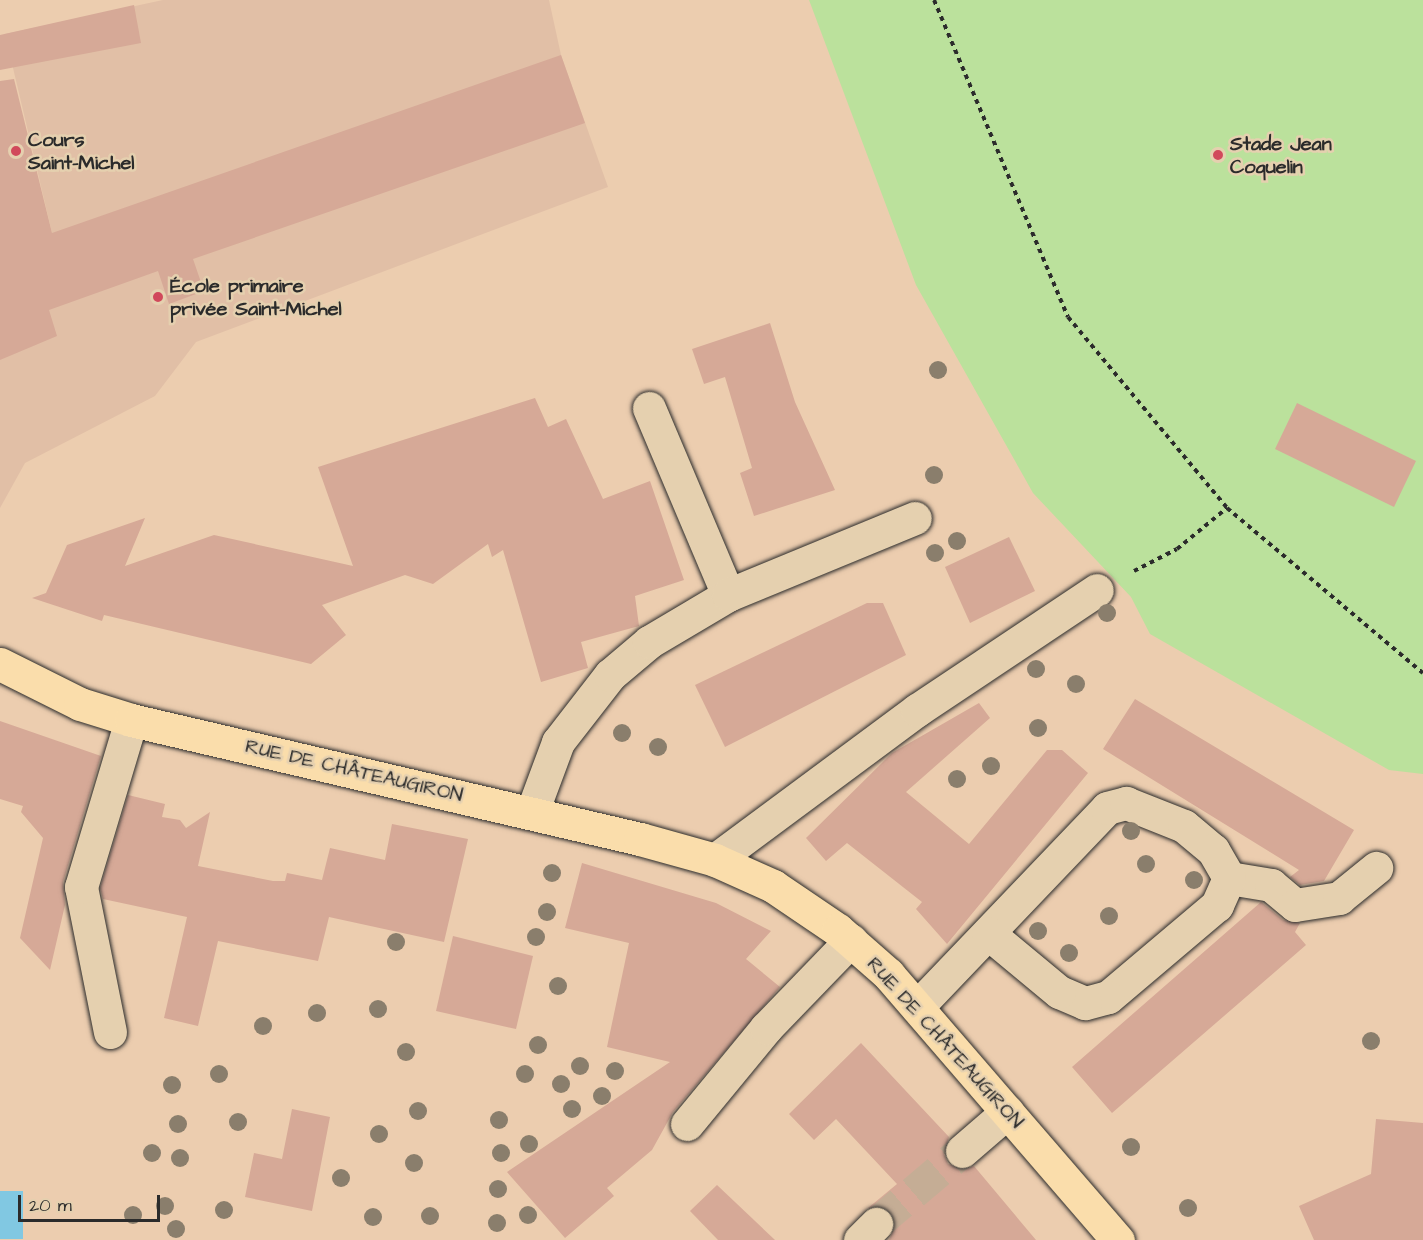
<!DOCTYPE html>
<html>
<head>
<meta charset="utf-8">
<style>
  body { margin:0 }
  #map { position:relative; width:1423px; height:1240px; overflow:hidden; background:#eccdaf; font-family:"Architects Daughter",sans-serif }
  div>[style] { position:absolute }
  .built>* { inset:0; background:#e1bfa6 }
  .green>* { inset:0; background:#bbe19c }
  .water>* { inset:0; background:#81c8e2 }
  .building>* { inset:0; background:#d6a997 }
  .minor-tunnel>* { height:33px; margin-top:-16.5px; transform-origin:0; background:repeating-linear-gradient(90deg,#c5ad95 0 33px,transparent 0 49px) }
  .path>* { height:4px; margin-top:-2px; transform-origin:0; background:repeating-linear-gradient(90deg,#2b2b2b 0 4.5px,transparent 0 9px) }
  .roads { filter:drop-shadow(0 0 2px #2b2b2b) drop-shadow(0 0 2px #2b2b2b) }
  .minor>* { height:33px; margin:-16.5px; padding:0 16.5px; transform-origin:16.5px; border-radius:16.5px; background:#e5d0af }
  .major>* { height:33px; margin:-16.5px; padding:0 16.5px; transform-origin:16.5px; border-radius:16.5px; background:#faddab }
  .trees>* { width:18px; height:18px; margin:-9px; border-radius:50%; background:#8a7e6c }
  .dots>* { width:16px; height:16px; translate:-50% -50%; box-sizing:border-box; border:3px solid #e5d0af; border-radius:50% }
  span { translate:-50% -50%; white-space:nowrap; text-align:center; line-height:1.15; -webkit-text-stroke:5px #e5d0af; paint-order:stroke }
  .poi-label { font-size:20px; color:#2b2b2b; font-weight:700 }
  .left { translate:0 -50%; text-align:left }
  .street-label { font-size:20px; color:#2b2b2b }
  .scale { position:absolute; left:18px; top:1195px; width:142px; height:27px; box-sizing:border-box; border:3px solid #2b2b2b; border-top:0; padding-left:8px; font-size:18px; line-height:21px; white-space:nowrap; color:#2b2b2b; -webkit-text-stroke:4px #e5d0af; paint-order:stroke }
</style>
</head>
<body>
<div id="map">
  <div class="built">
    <div style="clip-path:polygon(163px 0,549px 0,561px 55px,608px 187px,196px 342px,155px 396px,25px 463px,0 508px,0 253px,52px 233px,5px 34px)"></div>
  </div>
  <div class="green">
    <div style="clip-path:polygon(809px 0,1423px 0,1423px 774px,1389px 770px,1150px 634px,1131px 597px,1033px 493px,916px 285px)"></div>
  </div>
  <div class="water">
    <div style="clip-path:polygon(0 1191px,23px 1191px,23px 1239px,0 1239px)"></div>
  </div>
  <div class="building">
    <div style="clip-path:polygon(134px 5px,141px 43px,0 70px,0 35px)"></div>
    <div style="clip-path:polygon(561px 55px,585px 123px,193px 259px,204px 291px,169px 304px,158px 271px,49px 310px,57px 336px,0 360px,0 81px,14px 79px,52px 233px)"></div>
    <div style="clip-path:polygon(770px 323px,795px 402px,835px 490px,754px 516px,740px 473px,752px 468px,725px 377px,704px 384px,692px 349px)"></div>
    <div style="clip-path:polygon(535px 398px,548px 427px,566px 419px,603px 499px,650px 481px,684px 580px,635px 596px,639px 626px,581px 642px,588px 668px,541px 682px,503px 550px,492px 557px,488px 544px,433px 584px,405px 575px,322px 605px,346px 635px,311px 664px,104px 615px,102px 621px,32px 598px,46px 593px,67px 545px,145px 518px,125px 566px,214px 535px,353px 566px,318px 467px)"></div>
    <div style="clip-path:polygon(1297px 403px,1416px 461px,1394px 507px,1275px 449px)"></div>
    <div style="clip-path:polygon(1009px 537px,1035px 591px,970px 623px,945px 567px)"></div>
    <div style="clip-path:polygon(867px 603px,883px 603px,906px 655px,725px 747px,695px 685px)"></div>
    <div style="clip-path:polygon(1135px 699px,1354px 830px,1324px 881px,1300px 885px,1290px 877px,1299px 870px,1103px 749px)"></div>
    <div style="clip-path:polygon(979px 703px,990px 718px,906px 792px,969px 844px,1047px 750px,1062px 750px,1088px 773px,947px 944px,916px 909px,922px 902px,847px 843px,826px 861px,806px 838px,892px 753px)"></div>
    <div style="clip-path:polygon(0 721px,101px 756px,63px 882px,65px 905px,50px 970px,20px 938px,43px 838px,21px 812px,23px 806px,0 799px)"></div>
    <div style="clip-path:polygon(128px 795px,165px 804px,162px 817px,180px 820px,186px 828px,210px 812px,198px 866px,273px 881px,285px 881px,287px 873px,322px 880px,330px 848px,385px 860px,392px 824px,468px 839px,444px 942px,329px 917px,318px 961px,218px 941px,198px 1026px,164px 1018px,187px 917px,103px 899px,100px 888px)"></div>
    <div style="clip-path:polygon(582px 863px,716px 903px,771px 931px,746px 959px,780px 987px,673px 1112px,652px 1150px,607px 1188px,614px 1196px,565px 1238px,507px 1172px,670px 1062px,607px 1047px,629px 943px,565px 928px)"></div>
    <div style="clip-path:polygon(1261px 902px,1283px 920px,1300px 923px,1295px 932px,1306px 945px,1112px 1113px,1072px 1067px)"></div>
    <div style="clip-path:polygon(453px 936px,533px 956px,516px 1029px,436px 1011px)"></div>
    <div style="clip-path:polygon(861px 1043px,949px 1137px,944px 1154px,948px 1164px,965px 1169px,974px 1166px,1036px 1240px,889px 1240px,894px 1228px,890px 1211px,868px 1208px,897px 1184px,836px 1119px,814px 1140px,789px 1114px)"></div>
    <div style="clip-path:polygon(292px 1109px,330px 1117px,312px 1211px,245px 1197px,254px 1153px,282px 1159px)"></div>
    <div style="clip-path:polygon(1376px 1119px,1423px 1123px,1423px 1240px,1314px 1240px,1299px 1206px,1371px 1174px)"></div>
    <div style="clip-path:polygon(717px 1185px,775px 1240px,718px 1240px,690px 1211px)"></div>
  </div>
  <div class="minor-tunnel">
    <div style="left:876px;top:1224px;width:113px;rotate:-40.3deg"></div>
  </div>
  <div class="path">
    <div style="left:934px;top:0;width:344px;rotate:67.1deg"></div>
    <div style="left:1068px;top:317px;width:249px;rotate:50.2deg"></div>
    <div style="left:1227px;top:508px;width:256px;rotate:40.1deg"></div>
    <div style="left:1134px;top:571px;width:48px;rotate:-27.1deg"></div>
    <div style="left:1177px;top:549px;width:65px;rotate:-39.4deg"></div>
  </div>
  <div class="roads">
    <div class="minor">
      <div style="left:649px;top:408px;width:203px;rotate:67.1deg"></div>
      <div style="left:532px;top:812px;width:75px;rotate:-69.6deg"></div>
      <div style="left:558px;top:742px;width:85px;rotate:-52.2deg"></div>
      <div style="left:610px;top:675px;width:51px;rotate:-40.2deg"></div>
      <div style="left:649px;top:642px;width:92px;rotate:-30.7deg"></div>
      <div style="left:728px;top:595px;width:202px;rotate:-22.4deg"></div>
      <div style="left:715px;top:860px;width:252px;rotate:-36.6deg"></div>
      <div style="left:917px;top:710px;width:216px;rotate:-33.7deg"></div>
      <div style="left:1229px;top:878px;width:43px;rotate:9.5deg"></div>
      <div style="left:1271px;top:885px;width:31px;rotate:40deg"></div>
      <div style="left:1295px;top:905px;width:45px;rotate:-9deg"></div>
      <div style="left:1339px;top:898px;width:48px;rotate:-39deg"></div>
      <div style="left:917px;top:1007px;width:275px;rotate:-46.3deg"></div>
      <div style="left:1107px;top:808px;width:20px;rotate:-15deg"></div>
      <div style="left:1126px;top:803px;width:62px;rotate:21.6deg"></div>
      <div style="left:1184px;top:826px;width:38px;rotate:40deg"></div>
      <div style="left:1213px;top:850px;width:32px;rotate:60deg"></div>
      <div style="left:1229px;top:878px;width:30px;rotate:114deg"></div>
      <div style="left:1217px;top:905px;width:143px;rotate:139.8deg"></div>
      <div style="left:1108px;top:997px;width:24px;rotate:165deg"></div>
      <div style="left:1085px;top:1003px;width:28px;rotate:-157deg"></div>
      <div style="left:1059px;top:992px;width:92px;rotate:-140.3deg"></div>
      <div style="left:110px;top:1032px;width:148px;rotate:-101.3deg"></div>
      <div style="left:81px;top:887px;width:174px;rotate:-73.3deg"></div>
      <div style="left:687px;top:1124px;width:124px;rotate:-50.5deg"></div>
      <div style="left:766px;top:1028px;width:122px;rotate:-46deg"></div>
      <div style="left:962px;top:1151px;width:60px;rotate:-40.9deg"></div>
      <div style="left:860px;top:1240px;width:23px;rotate:-45deg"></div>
    </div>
    <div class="major">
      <div style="left:0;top:664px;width:89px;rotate:26.6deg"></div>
      <div style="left:80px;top:704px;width:53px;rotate:17.4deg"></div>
      <div style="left:131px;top:720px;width:523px;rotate:13.16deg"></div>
      <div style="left:640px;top:839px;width:78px;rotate:15.6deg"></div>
      <div style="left:715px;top:860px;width:64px;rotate:24.1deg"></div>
      <div style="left:773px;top:886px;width:78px;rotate:34.1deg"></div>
      <div style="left:838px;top:930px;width:67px;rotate:41.3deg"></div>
      <div style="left:888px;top:974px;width:352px;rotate:49.2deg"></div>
    </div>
  </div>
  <div class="trees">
    <div style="left:938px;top:370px"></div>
    <div style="left:934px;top:475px"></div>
    <div style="left:957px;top:541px"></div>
    <div style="left:935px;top:553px"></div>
    <div style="left:1107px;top:613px"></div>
    <div style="left:1036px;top:669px"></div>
    <div style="left:1076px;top:684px"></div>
    <div style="left:1038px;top:728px"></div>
    <div style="left:622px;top:733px"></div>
    <div style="left:658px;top:747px"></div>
    <div style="left:991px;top:766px"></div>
    <div style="left:957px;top:779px"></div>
    <div style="left:1131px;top:831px"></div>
    <div style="left:1146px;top:864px"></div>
    <div style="left:552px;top:873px"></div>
    <div style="left:1194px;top:880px"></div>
    <div style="left:547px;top:912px"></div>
    <div style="left:1109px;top:916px"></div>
    <div style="left:1038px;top:931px"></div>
    <div style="left:536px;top:937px"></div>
    <div style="left:396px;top:942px"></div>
    <div style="left:1069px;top:953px"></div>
    <div style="left:558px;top:986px"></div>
    <div style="left:378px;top:1009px"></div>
    <div style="left:317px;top:1013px"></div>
    <div style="left:263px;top:1026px"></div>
    <div style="left:1371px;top:1041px"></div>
    <div style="left:538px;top:1045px"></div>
    <div style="left:406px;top:1052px"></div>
    <div style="left:580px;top:1066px"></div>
    <div style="left:615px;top:1071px"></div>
    <div style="left:219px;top:1074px"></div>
    <div style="left:525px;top:1074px"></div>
    <div style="left:561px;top:1084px"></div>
    <div style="left:172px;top:1085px"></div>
    <div style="left:602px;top:1096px"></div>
    <div style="left:572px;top:1109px"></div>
    <div style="left:418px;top:1111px"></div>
    <div style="left:499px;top:1120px"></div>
    <div style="left:238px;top:1122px"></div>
    <div style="left:178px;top:1124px"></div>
    <div style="left:379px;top:1134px"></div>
    <div style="left:529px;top:1144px"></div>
    <div style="left:1131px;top:1147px"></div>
    <div style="left:152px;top:1153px"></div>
    <div style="left:501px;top:1153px"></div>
    <div style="left:180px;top:1158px"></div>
    <div style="left:414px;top:1163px"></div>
    <div style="left:341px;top:1178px"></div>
    <div style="left:498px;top:1189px"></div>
    <div style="left:165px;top:1206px"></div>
    <div style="left:1188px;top:1208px"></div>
    <div style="left:224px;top:1210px"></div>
    <div style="left:133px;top:1215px"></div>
    <div style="left:528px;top:1215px"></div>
    <div style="left:430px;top:1216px"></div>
    <div style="left:373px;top:1217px"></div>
    <div style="left:497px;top:1223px"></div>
    <div style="left:176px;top:1229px"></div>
  </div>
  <div class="dots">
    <div style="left:16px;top:151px;background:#d1495b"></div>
    <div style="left:1218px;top:155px;background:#d1495b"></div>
    <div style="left:158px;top:297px;background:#d1495b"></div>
  </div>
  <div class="poi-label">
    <span class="left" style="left:28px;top:152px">Cours<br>Saint-Michel</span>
    <span class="left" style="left:1230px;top:156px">Stade Jean<br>Coquelin</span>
    <span class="left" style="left:170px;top:298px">École primaire<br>privée Saint-Michel</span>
  </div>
  <div class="street-label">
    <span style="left:354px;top:771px;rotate:13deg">RUE DE CHÂTEAUGIRON</span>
    <span style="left:945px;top:1043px;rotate:48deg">RUE DE CHÂTEAUGIRON</span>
  </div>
  <div class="scale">20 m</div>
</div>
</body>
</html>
